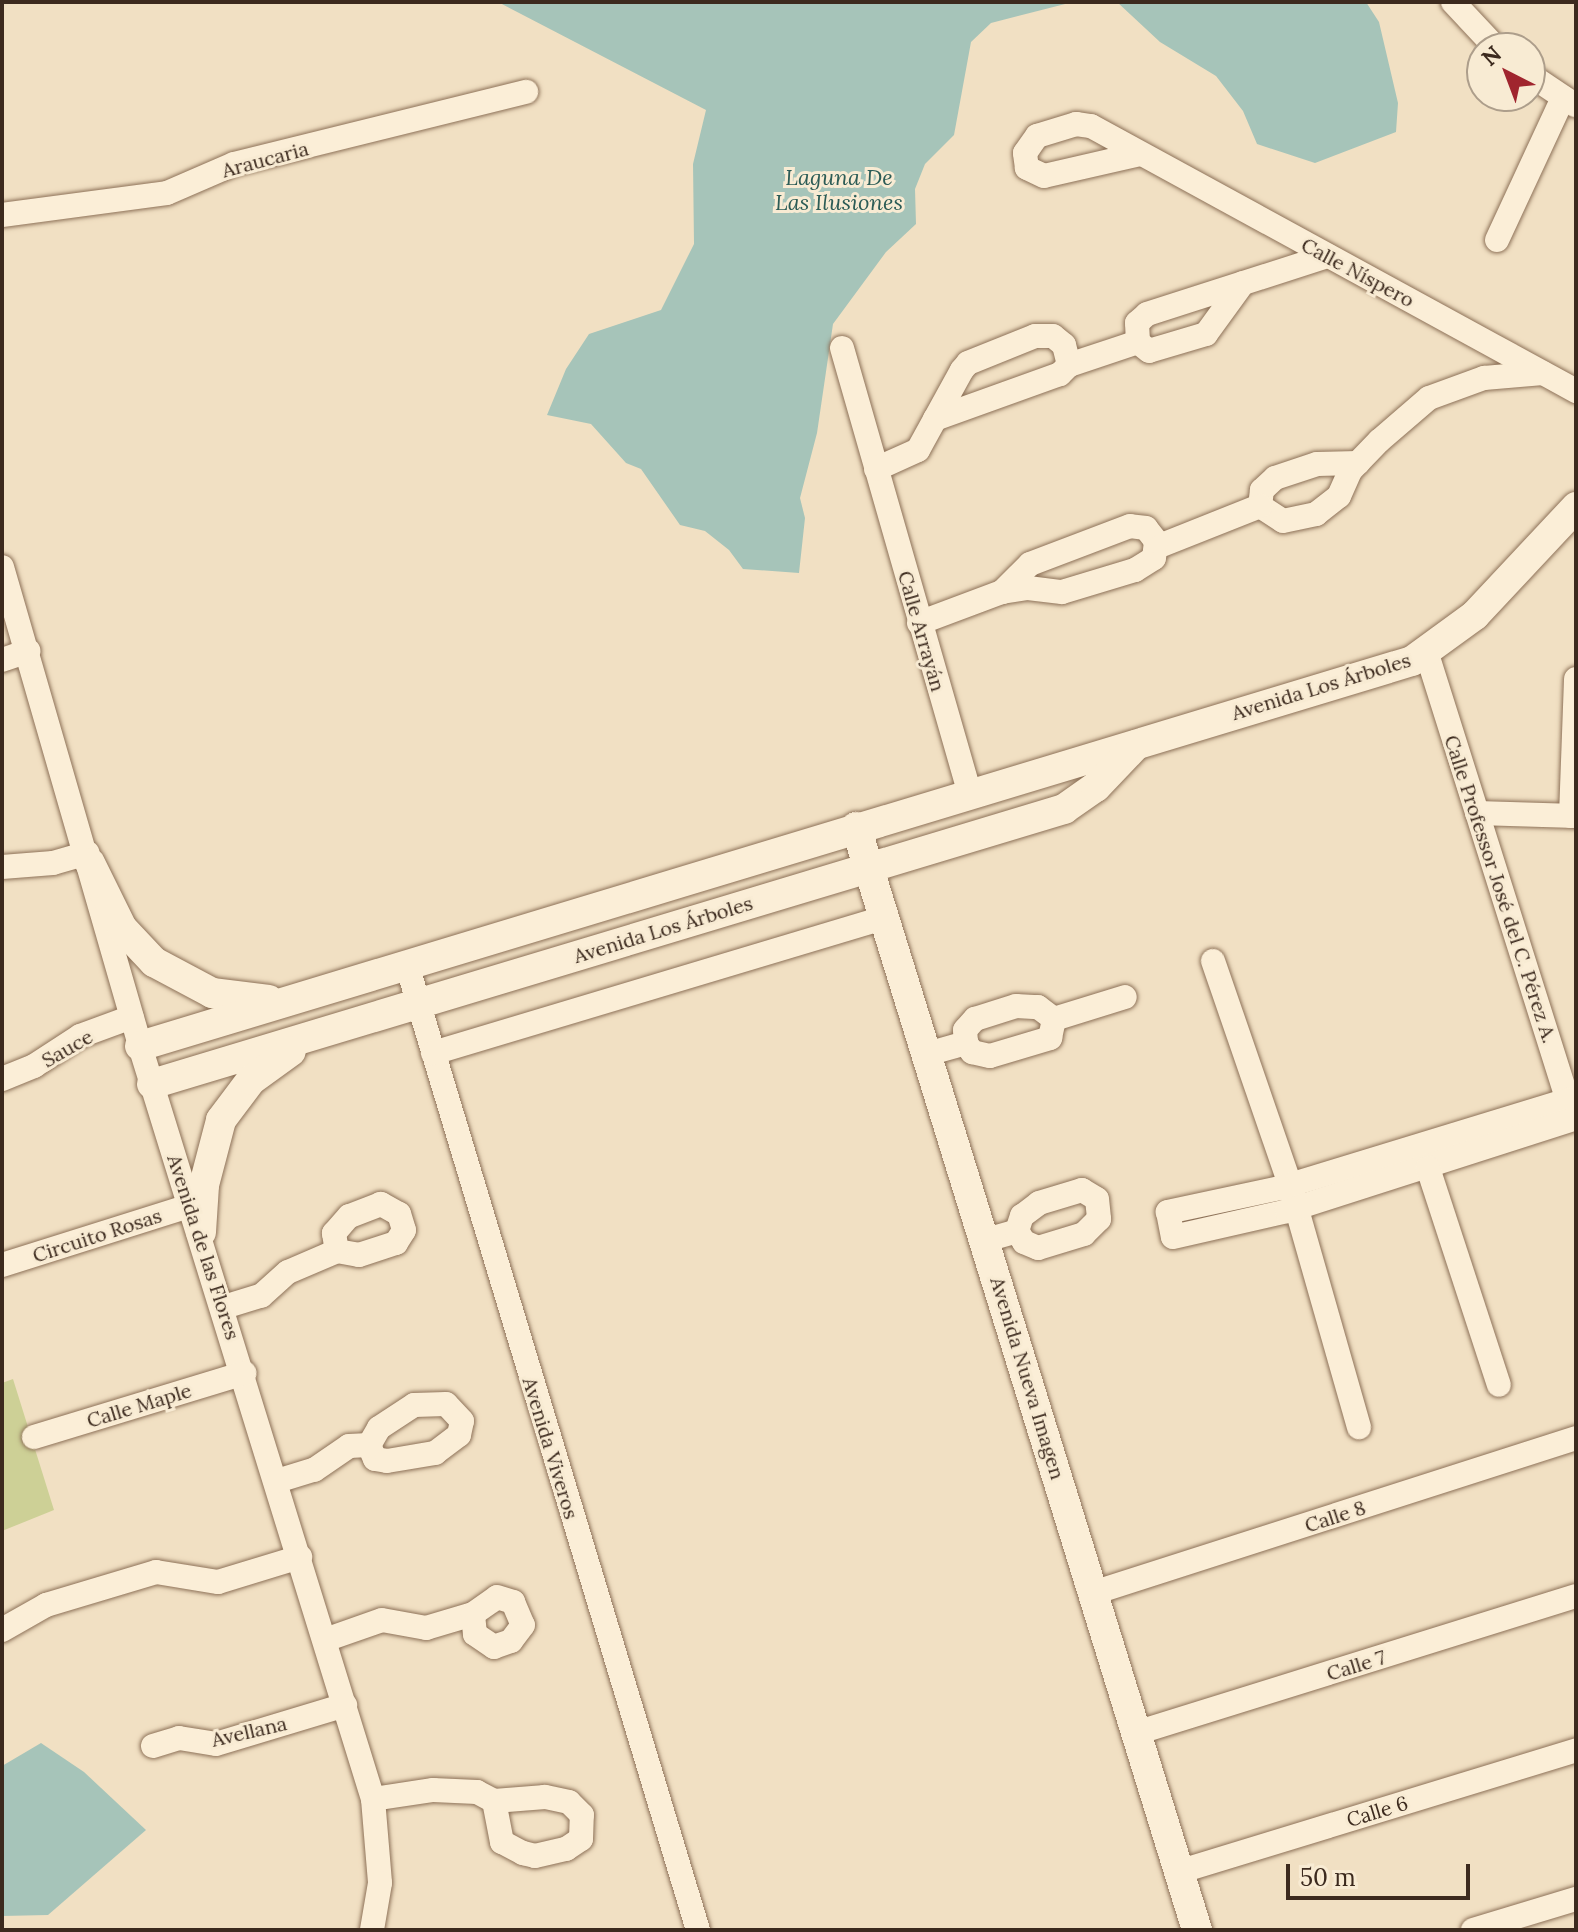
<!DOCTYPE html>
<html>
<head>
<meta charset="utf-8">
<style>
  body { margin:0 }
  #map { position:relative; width:1578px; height:1932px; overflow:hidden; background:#f1e0c3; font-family:Lora,serif }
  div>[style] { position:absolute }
  .green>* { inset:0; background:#cdd096 }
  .water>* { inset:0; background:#a6c4b9 }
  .roads { filter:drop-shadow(0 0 2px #8d7158) drop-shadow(0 0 2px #8d7158) }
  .minor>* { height:24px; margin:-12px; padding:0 12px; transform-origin:12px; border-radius:12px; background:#fbeed7 }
  .tertiary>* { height:30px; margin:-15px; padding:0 15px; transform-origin:15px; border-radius:15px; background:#fbeed7 }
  span { translate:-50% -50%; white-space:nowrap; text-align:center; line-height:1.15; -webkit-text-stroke:6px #f8ebd3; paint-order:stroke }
  .street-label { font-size:20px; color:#3c2a1e }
  .water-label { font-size:22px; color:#2c5c56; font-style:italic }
  .frame { position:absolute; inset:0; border:4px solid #3c2a1e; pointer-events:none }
  .north { position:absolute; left:1466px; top:32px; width:80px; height:80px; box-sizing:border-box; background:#f8ebd3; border:2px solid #ad9e8b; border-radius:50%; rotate:318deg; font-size:22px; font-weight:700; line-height:32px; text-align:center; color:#3c2a1e }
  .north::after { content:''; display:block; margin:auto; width:28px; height:36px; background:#a0252e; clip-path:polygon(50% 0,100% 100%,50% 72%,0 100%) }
  .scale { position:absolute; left:1286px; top:1864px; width:184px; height:36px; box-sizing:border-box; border:4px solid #3c2a1e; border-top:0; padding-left:10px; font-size:24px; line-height:28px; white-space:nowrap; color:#3c2a1e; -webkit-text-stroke:6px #f8ebd3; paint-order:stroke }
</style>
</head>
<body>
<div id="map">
  <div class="green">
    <div style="clip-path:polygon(13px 1379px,54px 1510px,2px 1531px,2px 1383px)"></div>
  </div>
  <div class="water">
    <div style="clip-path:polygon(498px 2px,1073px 2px,991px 23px,971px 42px,954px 135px,925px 164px,915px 189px,916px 224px,886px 252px,833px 324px,817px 433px,800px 498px,805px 518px,799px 573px,743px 569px,729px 550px,705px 531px,680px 525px,641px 469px,626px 463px,591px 424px,547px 415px,566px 369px,589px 334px,661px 310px,694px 244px,693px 164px,706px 110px)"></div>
    <div style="clip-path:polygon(1117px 2px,1366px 2px,1379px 22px,1398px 103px,1396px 132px,1315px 163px,1257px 144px,1243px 111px,1216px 76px,1160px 42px)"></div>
    <div style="clip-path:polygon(41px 1743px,84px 1772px,146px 1830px,48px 1915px,2px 1916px,2px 1766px)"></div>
  </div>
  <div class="roads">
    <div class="minor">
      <div style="left:1453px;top:2px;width:63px;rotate:46.9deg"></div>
      <div style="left:1530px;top:75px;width:54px;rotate:33.7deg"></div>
      <div style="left:1140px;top:154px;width:98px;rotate:167.1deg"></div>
      <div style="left:1044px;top:176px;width:19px;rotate:-155deg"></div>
      <div style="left:1027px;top:168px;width:15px;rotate:-98deg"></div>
      <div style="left:1025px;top:153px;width:21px;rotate:-55deg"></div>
      <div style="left:1037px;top:136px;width:41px;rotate:-17.1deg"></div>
      <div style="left:1076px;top:124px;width:15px;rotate:8deg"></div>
      <div style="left:1091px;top:126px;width:553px;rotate:28.65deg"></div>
      <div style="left:2px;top:215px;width:166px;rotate:-7.6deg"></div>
      <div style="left:167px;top:193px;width:73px;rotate:-23.4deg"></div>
      <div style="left:234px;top:164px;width:301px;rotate:-13.9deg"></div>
      <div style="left:1497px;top:240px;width:157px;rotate:-65.1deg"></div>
      <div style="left:1243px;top:283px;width:63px;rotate:126deg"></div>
      <div style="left:1206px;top:334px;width:59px;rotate:163.4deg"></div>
      <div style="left:1149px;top:351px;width:14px;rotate:-141deg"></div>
      <div style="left:1138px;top:342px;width:19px;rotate:-93deg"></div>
      <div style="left:1137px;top:323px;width:13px;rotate:-42deg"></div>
      <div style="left:1147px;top:314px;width:190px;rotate:-17.8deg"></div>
      <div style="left:842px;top:348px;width:462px;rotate:74deg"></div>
      <div style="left:1069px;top:365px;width:73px;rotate:-18.4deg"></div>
      <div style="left:1358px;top:463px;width:41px;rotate:178.6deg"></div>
      <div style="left:1317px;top:464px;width:44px;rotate:161.6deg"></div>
      <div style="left:1275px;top:478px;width:18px;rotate:137deg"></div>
      <div style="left:1262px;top:490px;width:16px;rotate:97deg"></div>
      <div style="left:1260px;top:506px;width:27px;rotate:33deg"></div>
      <div style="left:1283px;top:521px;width:34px;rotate:-12deg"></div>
      <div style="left:1316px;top:514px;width:29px;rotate:-38deg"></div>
      <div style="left:1339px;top:496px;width:27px;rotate:-66deg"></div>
      <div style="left:1350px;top:471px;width:42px;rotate:-46deg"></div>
      <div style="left:1379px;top:441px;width:66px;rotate:-40.7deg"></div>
      <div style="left:1429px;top:398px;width:59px;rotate:-20deg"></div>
      <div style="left:1484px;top:378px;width:59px;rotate:-4.8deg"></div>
      <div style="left:876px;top:469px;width:46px;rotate:-24.3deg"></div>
      <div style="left:918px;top:450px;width:91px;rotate:-61.2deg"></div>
      <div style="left:962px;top:370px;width:9px;rotate:-49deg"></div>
      <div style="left:968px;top:363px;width:72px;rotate:-21.9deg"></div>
      <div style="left:1035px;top:336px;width:18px"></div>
      <div style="left:1053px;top:336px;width:14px;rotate:39deg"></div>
      <div style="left:1064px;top:345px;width:21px;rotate:76deg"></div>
      <div style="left:1069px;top:365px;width:13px;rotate:135deg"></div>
      <div style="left:1060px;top:374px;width:133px;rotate:160.2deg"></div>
      <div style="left:1157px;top:547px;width:111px;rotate:-21.7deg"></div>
      <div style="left:2px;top:567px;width:498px;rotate:73.9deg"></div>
      <div style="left:140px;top:1046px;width:788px;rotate:72.81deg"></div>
      <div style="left:373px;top:1799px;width:84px;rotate:85.2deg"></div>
      <div style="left:380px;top:1883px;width:48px;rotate:99.7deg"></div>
      <div style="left:919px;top:623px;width:89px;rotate:-20.5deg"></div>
      <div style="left:1002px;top:592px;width:26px;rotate:-9deg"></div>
      <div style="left:1028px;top:588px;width:34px;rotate:7deg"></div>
      <div style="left:1062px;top:592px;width:76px;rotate:-16.8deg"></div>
      <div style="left:1135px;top:570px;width:22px;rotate:-32deg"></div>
      <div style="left:1154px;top:558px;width:17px;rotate:-83deg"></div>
      <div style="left:1156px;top:541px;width:16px;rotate:-128deg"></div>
      <div style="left:1146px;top:528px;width:16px;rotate:-173deg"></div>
      <div style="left:1130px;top:526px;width:107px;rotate:159.2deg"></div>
      <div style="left:1030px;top:564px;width:40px;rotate:135deg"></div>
      <div style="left:1427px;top:654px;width:481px;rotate:72.5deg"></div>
      <div style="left:2px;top:660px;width:28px;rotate:-19deg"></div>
      <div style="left:1477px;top:813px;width:99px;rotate:1.7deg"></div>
      <div style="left:1571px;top:816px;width:137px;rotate:-87.9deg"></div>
      <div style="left:2px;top:867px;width:51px;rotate:-4.5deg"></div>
      <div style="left:53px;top:863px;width:36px;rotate:-16deg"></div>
      <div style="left:1213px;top:961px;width:237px;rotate:71deg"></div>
      <div style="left:1290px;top:1185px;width:252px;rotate:74.1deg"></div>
      <div style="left:407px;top:965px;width:1008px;rotate:73.22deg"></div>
      <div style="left:966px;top:1043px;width:11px;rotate:56deg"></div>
      <div style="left:972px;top:1052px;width:18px;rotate:13deg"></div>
      <div style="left:990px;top:1056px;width:63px;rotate:-16.7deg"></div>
      <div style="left:1050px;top:1038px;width:19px;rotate:-78deg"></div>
      <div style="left:433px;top:1053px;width:472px;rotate:-16.7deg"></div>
      <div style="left:927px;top:1054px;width:41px;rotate:-15.8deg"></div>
      <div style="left:966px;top:1043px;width:13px;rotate:-94deg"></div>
      <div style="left:965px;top:1030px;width:15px;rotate:-48deg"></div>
      <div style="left:975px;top:1019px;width:43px;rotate:-17.6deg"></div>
      <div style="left:1016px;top:1006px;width:22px;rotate:3deg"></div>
      <div style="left:1038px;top:1007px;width:20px;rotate:37deg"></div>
      <div style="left:1054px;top:1019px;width:74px;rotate:-17.2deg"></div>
      <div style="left:2px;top:1079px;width:35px;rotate:-22deg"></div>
      <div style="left:34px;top:1066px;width:55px;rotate:-33.1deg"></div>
      <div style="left:80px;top:1036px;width:55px;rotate:-20.1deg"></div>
      <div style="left:1568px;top:1100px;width:301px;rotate:163deg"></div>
      <div style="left:1280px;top:1188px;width:115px;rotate:167.9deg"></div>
      <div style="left:1168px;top:1212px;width:25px;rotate:79deg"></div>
      <div style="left:1173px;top:1237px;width:117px;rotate:-12.8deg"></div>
      <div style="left:1287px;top:1211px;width:301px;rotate:-17.8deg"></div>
      <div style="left:1428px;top:1168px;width:228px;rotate:71.9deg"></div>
      <div style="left:986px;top:1240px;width:32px;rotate:-16deg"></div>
      <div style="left:1017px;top:1231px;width:16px;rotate:-72deg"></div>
      <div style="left:1022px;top:1216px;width:21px;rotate:-37deg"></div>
      <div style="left:1039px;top:1203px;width:45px;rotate:-16.8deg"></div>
      <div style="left:1082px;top:1190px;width:17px;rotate:31deg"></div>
      <div style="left:1097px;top:1199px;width:20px;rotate:84deg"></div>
      <div style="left:1099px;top:1219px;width:21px;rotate:135deg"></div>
      <div style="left:1084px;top:1234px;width:48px;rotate:163.1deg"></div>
      <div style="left:1038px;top:1248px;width:15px;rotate:-157deg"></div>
      <div style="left:1024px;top:1242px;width:13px;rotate:-122deg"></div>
      <div style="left:2px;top:1265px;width:199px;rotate:-17.5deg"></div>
      <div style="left:224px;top:1307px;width:39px;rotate:-17deg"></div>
      <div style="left:261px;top:1296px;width:36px;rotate:-42deg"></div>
      <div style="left:288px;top:1272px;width:53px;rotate:-23.2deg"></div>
      <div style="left:337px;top:1251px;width:22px;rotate:10deg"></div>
      <div style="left:359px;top:1255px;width:39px;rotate:-18deg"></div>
      <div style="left:396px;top:1243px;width:15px;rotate:-58deg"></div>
      <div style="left:404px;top:1230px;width:17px;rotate:-107deg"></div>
      <div style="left:399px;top:1214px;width:21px;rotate:-151deg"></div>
      <div style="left:381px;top:1204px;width:34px;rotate:159deg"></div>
      <div style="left:349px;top:1216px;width:23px;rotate:131deg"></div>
      <div style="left:334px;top:1233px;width:18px;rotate:81deg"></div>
      <div style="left:34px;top:1437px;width:220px;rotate:-16.9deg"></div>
      <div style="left:277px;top:1481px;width:39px;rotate:-17deg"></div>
      <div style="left:314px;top:1470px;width:42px;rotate:-34.4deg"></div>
      <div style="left:349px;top:1446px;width:20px;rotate:-3deg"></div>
      <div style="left:369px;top:1445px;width:15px;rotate:67deg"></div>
      <div style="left:375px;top:1459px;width:12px;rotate:9deg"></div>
      <div style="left:387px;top:1461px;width:49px;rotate:-9.5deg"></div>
      <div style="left:435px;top:1453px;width:30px;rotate:-37deg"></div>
      <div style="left:459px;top:1435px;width:14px;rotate:-78deg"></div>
      <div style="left:462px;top:1421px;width:23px;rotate:-133deg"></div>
      <div style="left:446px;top:1404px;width:32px;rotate:178deg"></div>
      <div style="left:414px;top:1405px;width:42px;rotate:146.7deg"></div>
      <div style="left:379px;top:1428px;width:20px;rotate:120deg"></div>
      <div style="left:1093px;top:1593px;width:507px;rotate:-17.79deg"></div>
      <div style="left:2px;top:1630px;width:51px;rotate:-29.6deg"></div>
      <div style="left:46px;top:1605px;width:115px;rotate:-16.7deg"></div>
      <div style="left:156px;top:1572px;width:63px;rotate:9.2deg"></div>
      <div style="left:218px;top:1582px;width:86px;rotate:-17deg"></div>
      <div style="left:325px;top:1640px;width:60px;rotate:-19.3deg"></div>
      <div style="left:382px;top:1620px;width:45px;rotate:10.3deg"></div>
      <div style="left:426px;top:1628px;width:49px;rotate:-16.6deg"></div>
      <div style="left:473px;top:1614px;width:29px;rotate:-35deg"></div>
      <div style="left:497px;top:1597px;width:17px;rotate:17deg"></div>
      <div style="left:513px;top:1602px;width:25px;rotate:67deg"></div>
      <div style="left:523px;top:1625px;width:20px;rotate:127deg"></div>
      <div style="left:511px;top:1641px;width:18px;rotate:161deg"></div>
      <div style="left:494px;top:1647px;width:23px;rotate:-146deg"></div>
      <div style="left:475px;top:1634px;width:20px;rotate:-96deg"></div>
      <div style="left:1136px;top:1733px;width:461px;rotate:-17.3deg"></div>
      <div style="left:153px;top:1746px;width:27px;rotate:-17deg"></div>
      <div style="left:179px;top:1738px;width:37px;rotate:9deg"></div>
      <div style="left:216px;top:1744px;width:135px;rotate:-16.8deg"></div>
      <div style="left:373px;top:1799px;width:61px;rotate:-8.5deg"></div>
      <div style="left:433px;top:1790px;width:44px;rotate:2.6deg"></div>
      <div style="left:477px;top:1792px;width:19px;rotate:28deg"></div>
      <div style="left:494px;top:1801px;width:42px;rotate:79deg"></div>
      <div style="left:502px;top:1842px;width:24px;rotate:28deg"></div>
      <div style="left:523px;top:1853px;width:12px;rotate:14deg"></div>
      <div style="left:535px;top:1856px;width:32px;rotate:-13deg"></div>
      <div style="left:566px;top:1849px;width:18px;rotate:-34deg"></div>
      <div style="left:581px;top:1839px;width:24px;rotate:-88deg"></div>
      <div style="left:582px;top:1815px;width:18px;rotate:-135deg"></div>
      <div style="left:569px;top:1802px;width:25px;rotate:-168deg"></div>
      <div style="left:545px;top:1797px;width:51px;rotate:175.5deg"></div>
      <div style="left:1178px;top:1872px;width:416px;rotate:-17deg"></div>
      <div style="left:1473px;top:1930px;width:108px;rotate:-16.8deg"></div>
    </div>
    <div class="tertiary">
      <div style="left:856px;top:827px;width:1155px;rotate:72.82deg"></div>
      <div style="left:90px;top:863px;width:72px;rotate:63.8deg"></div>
      <div style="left:122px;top:928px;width:47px;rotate:46.7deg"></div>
      <div style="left:154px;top:962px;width:66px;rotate:28.1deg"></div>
      <div style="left:212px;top:993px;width:57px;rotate:7deg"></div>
      <div style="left:140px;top:1046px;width:1329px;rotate:-16.84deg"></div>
      <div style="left:1412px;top:661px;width:78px;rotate:-36.1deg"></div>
      <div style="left:1475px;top:615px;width:148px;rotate:-46.9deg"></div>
      <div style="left:152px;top:1084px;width:953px;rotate:-16.78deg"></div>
      <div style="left:1064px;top:809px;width:39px;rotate:-35deg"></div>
      <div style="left:1096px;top:787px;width:58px;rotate:-46.4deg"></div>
      <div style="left:201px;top:1232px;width:47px;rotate:-86.3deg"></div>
      <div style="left:204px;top:1185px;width:67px;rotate:-75.3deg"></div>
      <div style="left:221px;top:1120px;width:50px;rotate:-53.1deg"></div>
      <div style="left:251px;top:1080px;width:49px;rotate:-35.9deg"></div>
    </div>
  </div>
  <div class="street-label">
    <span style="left:265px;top:159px;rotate:-15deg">Araucaria</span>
    <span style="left:1358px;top:272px;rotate:28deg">Calle Níspero</span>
    <span style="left:922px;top:631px;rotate:74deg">Calle Arrayán</span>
    <span style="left:1321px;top:686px;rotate:-17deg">Avenida Los Árboles</span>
    <span style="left:1501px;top:889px;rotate:72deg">Calle Professor José del C. Pérez A.</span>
    <span style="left:663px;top:929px;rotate:-17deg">Avenida Los Árboles</span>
    <span style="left:67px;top:1048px;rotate:-30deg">Sauce</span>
    <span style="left:97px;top:1235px;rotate:-18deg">Circuito Rosas</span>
    <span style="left:204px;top:1247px;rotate:72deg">Avenida de las Flores</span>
    <span style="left:1028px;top:1378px;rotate:73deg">Avenida Nueva Imagen</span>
    <span style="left:139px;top:1405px;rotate:-17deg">Calle Maple</span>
    <span style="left:551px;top:1448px;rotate:73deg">Avenida Viveros</span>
    <span style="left:1335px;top:1516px;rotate:-18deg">Calle 8</span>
    <span style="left:1356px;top:1665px;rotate:-17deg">Calle 7</span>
    <span style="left:249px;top:1731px;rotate:-13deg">Avellana</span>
    <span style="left:1377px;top:1811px;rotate:-17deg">Calle 6</span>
  </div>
  <div class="water-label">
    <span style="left:839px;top:190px">Laguna De<br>Las Ilusiones</span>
  </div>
  <div class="frame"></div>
  <div class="north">N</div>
  <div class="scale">50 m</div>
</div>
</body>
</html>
